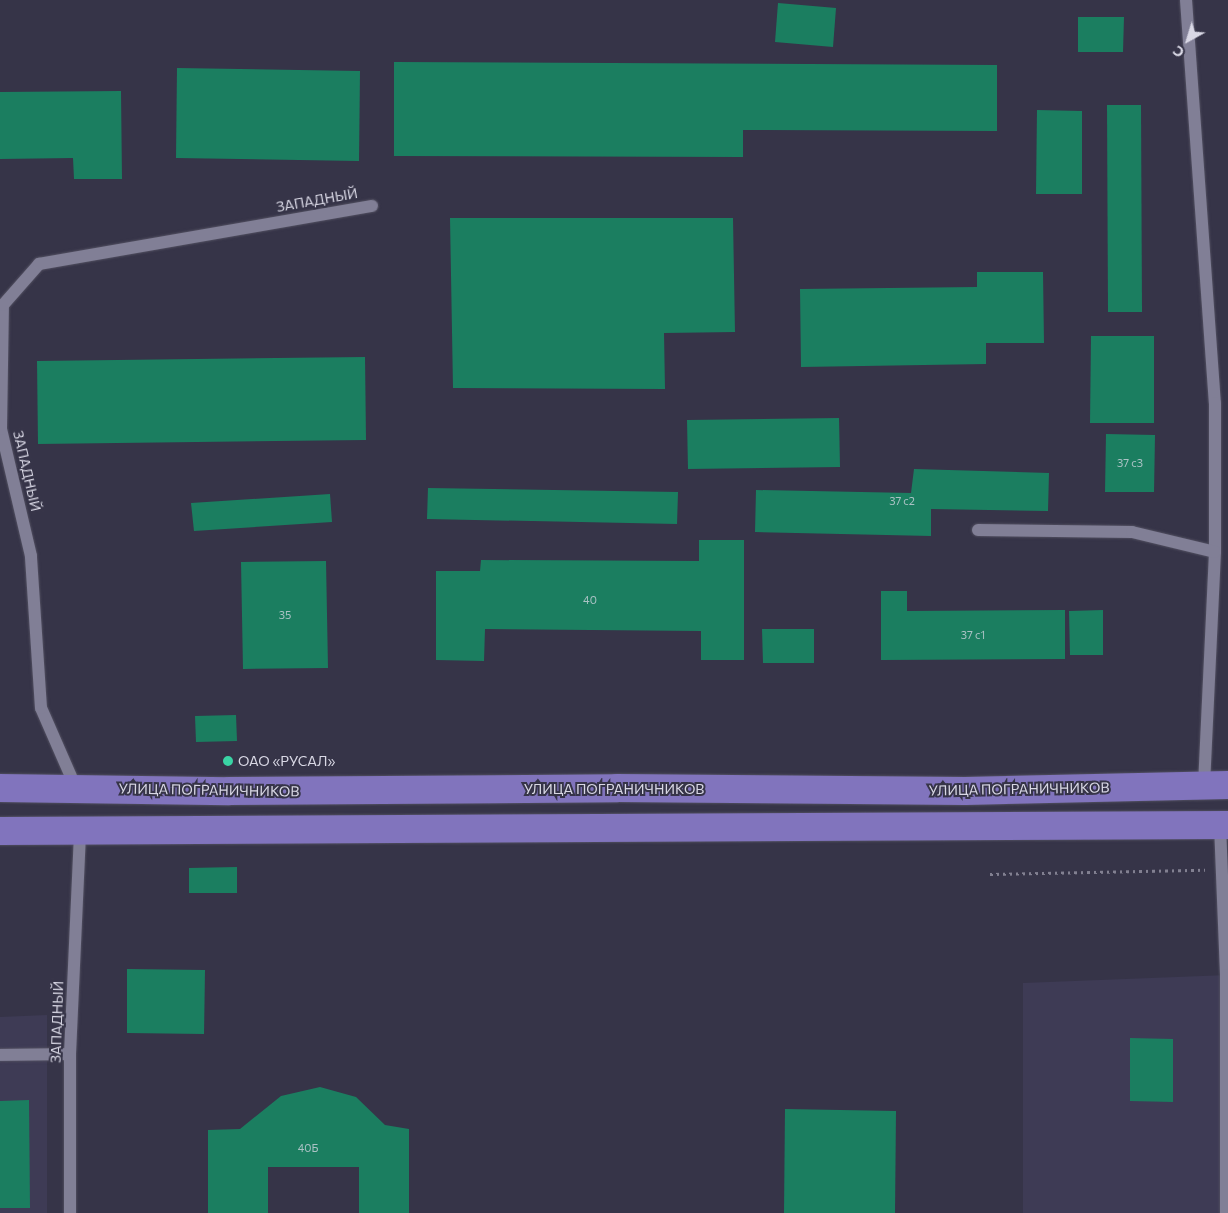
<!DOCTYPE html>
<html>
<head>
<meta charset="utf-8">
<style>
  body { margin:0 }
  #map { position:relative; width:1228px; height:1213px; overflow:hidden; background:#363448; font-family:Commissioner,sans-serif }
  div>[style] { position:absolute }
  .built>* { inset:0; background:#3e3b55 }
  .building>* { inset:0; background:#1b7e60 }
  .path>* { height:3px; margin-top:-1.5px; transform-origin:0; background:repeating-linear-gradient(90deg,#828091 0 2.5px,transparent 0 6.5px) }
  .roads { filter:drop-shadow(0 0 1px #525061) drop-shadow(0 0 1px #525061) }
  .lane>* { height:12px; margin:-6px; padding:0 6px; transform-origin:6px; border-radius:6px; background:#817f96 }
  .primary>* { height:28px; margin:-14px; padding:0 14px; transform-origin:14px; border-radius:14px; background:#8174bd }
  .dots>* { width:14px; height:14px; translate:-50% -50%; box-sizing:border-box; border:2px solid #363448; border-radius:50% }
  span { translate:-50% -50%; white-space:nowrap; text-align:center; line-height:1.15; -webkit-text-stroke:4px #363448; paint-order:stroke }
  .number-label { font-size:11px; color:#aac2c4 }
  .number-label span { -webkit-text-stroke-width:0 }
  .street-label { font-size:14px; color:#d9d8e5 }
  .poi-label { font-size:14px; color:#d9d8e5 }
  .left { translate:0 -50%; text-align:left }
  .north { position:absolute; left:1163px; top:15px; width:50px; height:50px; -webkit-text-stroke:4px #363448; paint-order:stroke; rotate:219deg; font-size:14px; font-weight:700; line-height:20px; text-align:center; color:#d9d8e5 }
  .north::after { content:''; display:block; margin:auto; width:18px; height:22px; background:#d9d8e5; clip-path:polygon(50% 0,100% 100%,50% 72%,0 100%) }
</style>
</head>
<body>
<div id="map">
  <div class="built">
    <div style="clip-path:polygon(1228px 975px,1228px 1213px,1023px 1213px,1023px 983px)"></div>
    <div style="clip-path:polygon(47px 1015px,47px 1213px,0 1213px,0 1017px)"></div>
  </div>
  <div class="building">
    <div style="clip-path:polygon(778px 3px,836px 8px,833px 47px,775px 42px)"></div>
    <div style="clip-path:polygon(1078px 17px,1124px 17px,1123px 52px,1078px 52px)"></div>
    <div style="clip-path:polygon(394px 62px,997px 65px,997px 131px,743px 130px,743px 157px,394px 156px)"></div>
    <div style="clip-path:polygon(177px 68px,360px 71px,359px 161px,176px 158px)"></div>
    <div style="clip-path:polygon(121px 91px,122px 179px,74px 179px,73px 158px,0 159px,0 92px)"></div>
    <div style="clip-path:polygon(1107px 105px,1141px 105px,1142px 312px,1108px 312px)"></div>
    <div style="clip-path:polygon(1037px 110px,1082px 111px,1082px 194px,1036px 194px)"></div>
    <div style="clip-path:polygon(450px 218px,733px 218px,735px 332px,664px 333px,665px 389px,453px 388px)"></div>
    <div style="clip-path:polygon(977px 272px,1043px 272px,1044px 343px,986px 343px,986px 364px,801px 367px,800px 289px,977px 287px)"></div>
    <div style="clip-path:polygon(1091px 336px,1154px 336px,1154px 423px,1090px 423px)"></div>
    <div style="clip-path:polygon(365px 357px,366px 440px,38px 444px,37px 361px)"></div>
    <div style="clip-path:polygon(839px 418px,840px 467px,688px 469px,687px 420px)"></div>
    <div style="clip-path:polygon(1106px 434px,1155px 435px,1154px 492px,1105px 492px)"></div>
    <div style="clip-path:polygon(914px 469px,1049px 473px,1048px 511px,931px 509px,931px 536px,755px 532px,756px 490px,911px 493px)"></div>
    <div style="clip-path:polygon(428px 488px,678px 492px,677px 524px,427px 519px)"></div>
    <div style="clip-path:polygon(330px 494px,332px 522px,194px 531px,191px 503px)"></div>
    <div style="clip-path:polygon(699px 540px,744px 540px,744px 660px,701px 660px,701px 631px,485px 629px,484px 661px,436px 660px,436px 571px,480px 571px,481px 560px,699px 561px)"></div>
    <div style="clip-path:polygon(326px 561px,328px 668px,243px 669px,241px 562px)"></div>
    <div style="clip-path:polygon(881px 591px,907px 591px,907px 611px,1065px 610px,1065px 659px,881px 660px)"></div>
    <div style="clip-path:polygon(1103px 610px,1103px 655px,1070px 655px,1069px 611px)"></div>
    <div style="clip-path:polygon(762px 629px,814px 629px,814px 663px,763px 663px)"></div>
    <div style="clip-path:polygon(236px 715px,237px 741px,196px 742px,195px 716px)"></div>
    <div style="clip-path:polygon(237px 867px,237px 893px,189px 893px,189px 868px)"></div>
    <div style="clip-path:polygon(127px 969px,205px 970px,204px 1034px,127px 1033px)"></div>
    <div style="clip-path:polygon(1130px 1038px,1173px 1039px,1173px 1102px,1130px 1101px)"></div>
    <div style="clip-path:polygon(320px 1087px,356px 1097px,385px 1125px,409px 1129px,409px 1213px,359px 1213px,359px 1167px,268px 1167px,268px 1213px,208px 1213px,208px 1130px,240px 1129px,281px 1096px)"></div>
    <div style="clip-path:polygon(29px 1100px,30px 1208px,0 1208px,0 1101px)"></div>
    <div style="clip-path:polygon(785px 1109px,896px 1111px,895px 1213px,784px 1213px)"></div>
  </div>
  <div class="path">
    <div style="left:990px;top:874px;width:215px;rotate:-1.1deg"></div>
  </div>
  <div class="roads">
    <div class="lane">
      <div style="left:1186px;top:0;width:404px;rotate:85.9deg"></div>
      <div style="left:1215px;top:403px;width:149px;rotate:90deg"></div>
      <div style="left:1215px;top:552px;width:233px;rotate:92.7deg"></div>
      <div style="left:978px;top:530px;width:154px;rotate:0.7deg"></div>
      <div style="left:1132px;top:532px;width:85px;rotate:13.5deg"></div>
      <div style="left:76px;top:788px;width:87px;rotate:-113.6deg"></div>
      <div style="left:41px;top:708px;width:152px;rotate:-93.8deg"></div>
      <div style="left:31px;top:556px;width:130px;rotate:-103.3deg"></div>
      <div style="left:1px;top:429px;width:124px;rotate:-89.1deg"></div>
      <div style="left:3px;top:305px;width:55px;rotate:-48.7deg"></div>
      <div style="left:39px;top:264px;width:338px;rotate:-9.9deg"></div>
      <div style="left:1220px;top:825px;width:150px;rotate:87.7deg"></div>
      <div style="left:1226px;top:975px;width:238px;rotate:90deg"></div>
      <div style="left:0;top:1055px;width:70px;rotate:-0.8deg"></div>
      <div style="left:70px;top:1213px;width:159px;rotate:-90deg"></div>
      <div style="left:70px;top:1054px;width:223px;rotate:-87.4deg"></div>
    </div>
    <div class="primary">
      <div style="left:0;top:788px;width:229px;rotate:0.8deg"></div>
      <div style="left:229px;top:791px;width:388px;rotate:-0.4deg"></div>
      <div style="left:617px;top:788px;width:348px;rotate:0.5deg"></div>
      <div style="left:965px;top:791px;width:263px;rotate:-1.3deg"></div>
      <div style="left:0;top:831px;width:1228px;rotate:-0.28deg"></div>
    </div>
  </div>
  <div class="dots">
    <div style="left:228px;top:761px;background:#3ad4a5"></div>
  </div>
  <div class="number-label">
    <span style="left:1130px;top:463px">37 с3</span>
    <span style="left:902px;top:501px">37 с2</span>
    <span style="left:590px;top:600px">40</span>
    <span style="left:285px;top:615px">35</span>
    <span style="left:973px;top:635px">37 с1</span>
    <span style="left:308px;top:1148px">40Б</span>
  </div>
  <div class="street-label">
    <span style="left:317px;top:200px;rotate:-10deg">ЗАПАДНЫЙ</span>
    <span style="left:27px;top:471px;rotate:77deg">ЗАПАДНЫЙ</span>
    <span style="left:614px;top:789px">УЛИЦА ПОГРАНИЧНИКОВ</span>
    <span style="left:1019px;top:789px;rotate:-1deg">УЛИЦА ПОГРАНИЧНИКОВ</span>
    <span style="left:209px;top:790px;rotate:1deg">УЛИЦА ПОГРАНИЧНИКОВ</span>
    <span style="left:57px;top:1022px;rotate:-88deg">ЗАПАДНЫЙ</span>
  </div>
  <div class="poi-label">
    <span class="left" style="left:238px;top:761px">ОАО «РУСАЛ»</span>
  </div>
  <div class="north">С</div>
</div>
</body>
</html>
